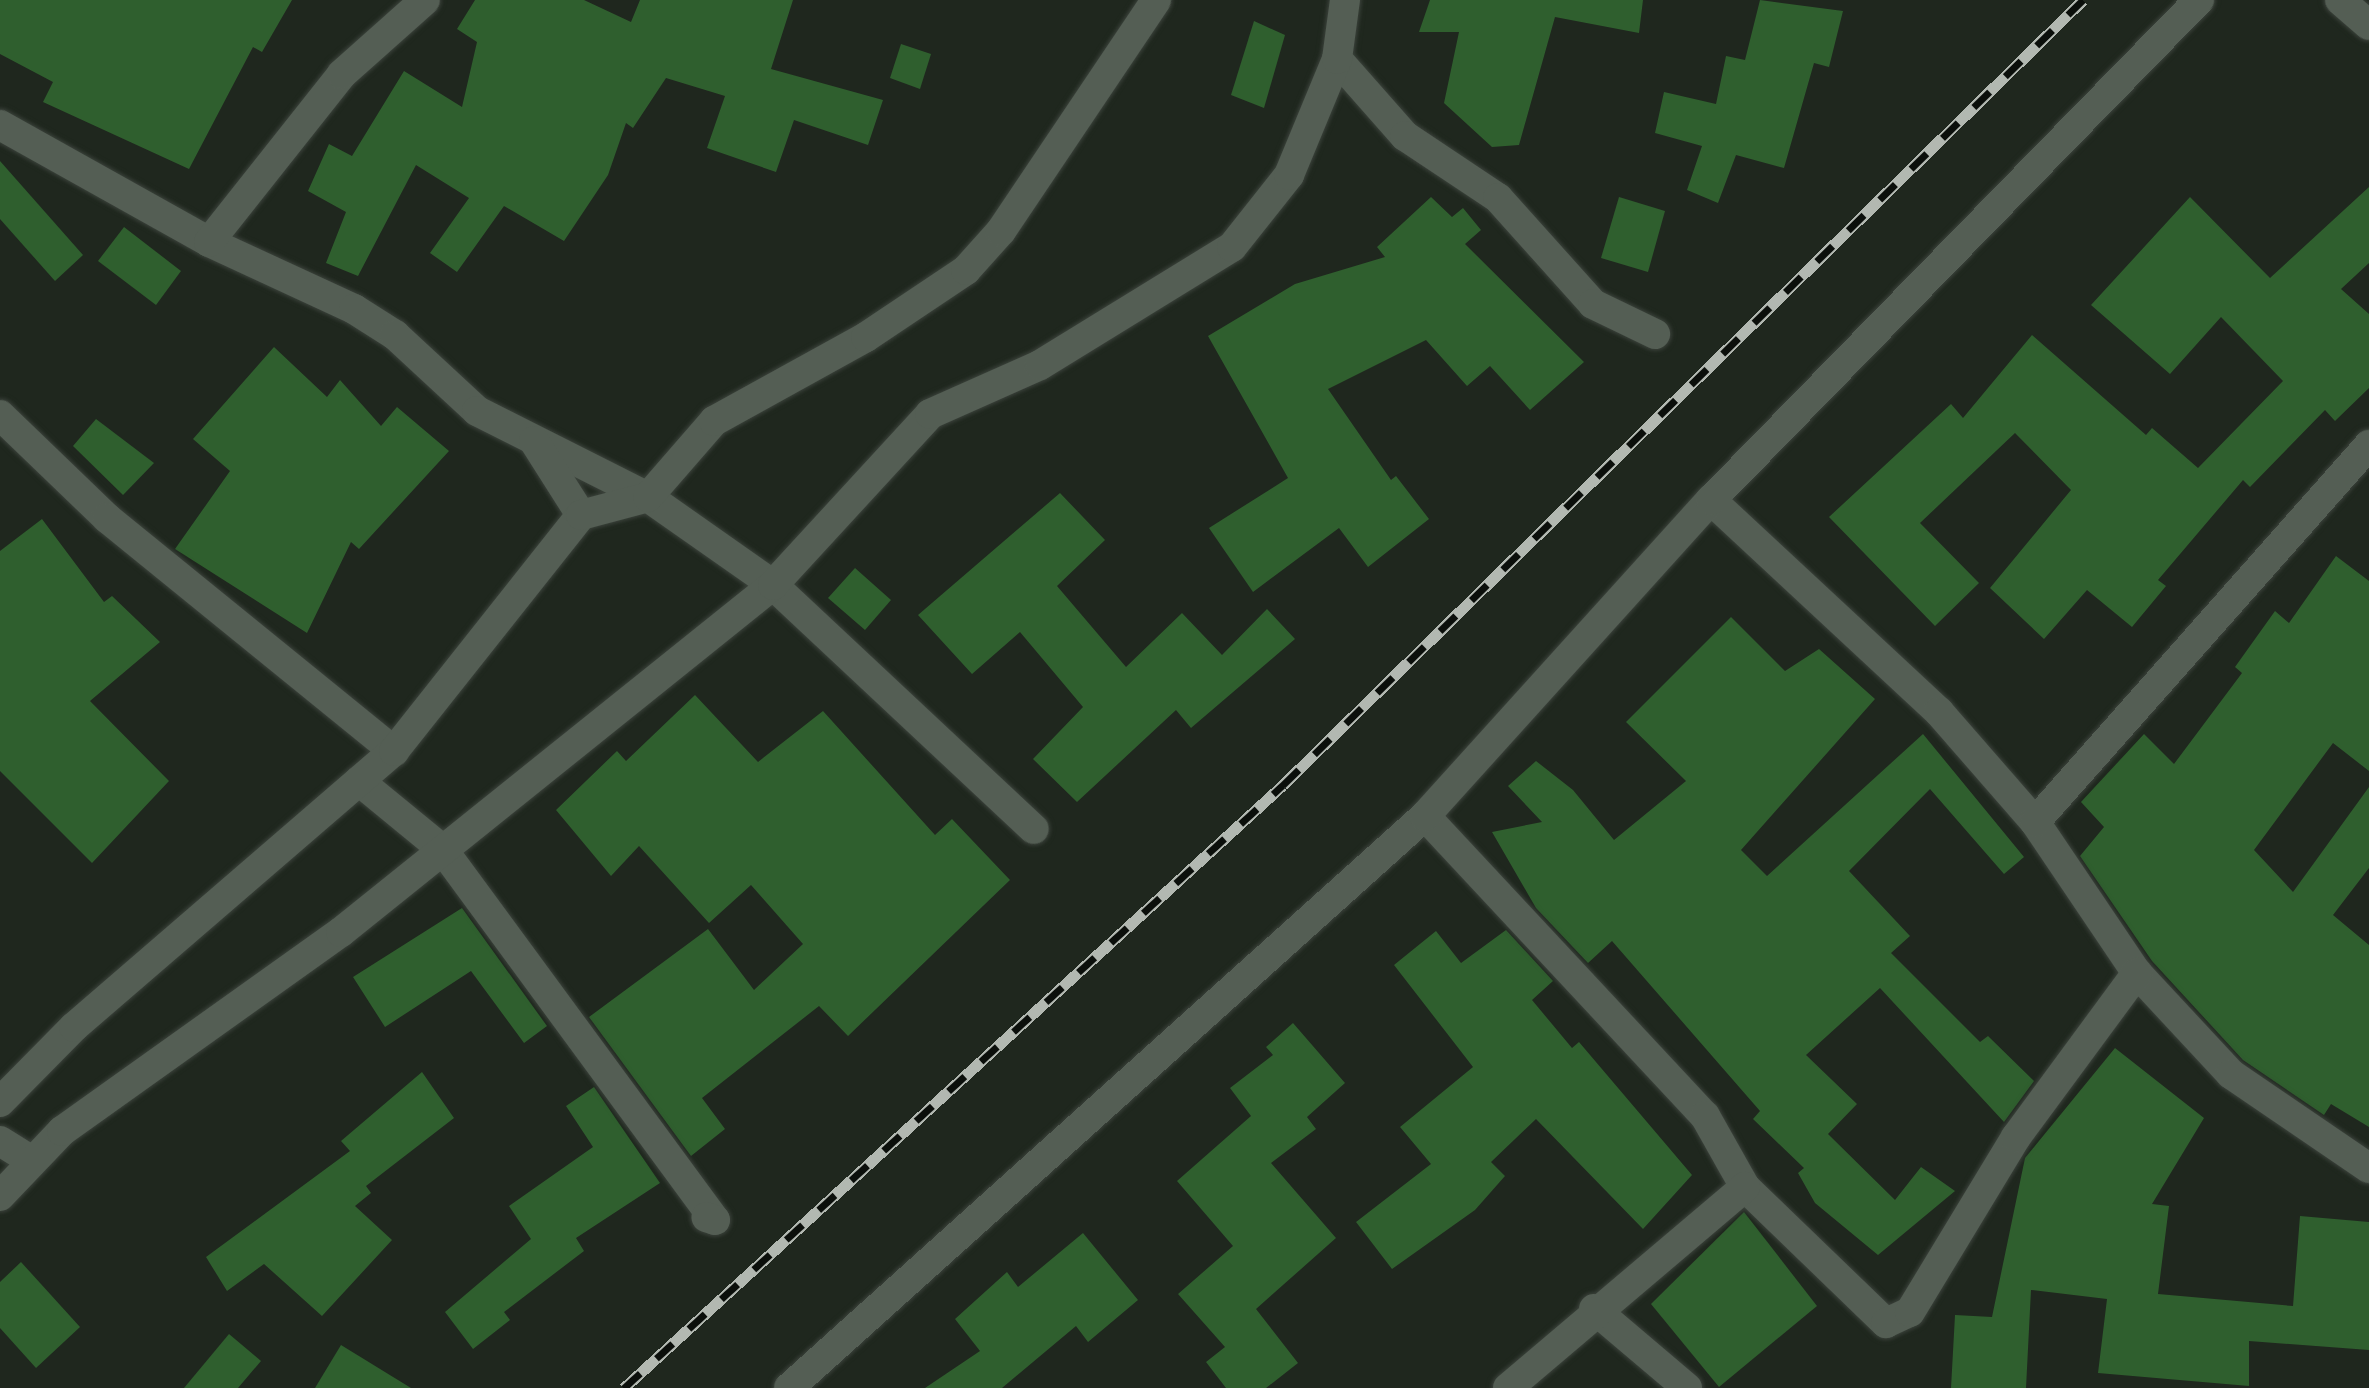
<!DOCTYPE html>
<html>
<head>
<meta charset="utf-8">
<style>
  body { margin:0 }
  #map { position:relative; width:2369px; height:1388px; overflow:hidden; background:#1f271e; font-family:"Source Sans 3",sans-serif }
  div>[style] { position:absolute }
  .building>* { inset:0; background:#2f5f2e }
  .roads { filter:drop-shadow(0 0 2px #3b423b) drop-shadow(0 0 2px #3b423b) }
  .street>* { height:30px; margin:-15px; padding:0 15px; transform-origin:15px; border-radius:15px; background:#545e54 }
  .rail>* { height:11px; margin-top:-5.5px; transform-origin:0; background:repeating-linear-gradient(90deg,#0b0f0b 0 22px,#b2b8b1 0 44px); box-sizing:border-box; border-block:2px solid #b2b8b1 }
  span { translate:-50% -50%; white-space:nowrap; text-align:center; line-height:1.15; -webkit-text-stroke:8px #0b0f0b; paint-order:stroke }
</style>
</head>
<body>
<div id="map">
  <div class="building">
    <div style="clip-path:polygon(0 0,292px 0,262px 52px,253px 47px,189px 169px,43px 102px,53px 82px,0 54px)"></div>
    <div style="clip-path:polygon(475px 0,584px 0,631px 22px,640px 0,793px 0,771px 69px,883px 100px,868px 145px,794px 120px,776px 172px,707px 148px,725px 96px,666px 78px,633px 128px,626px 123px,608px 175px,564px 241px,504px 206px,457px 272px,430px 253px,469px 198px,416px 165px,358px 276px,326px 263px,346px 212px,308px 191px,329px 144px,352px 156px,404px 71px,462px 107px,477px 42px,457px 29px)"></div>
    <div style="clip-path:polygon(1430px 0,1643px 0,1639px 33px,1555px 17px,1519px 145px,1492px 147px,1444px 103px,1459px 32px,1419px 32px)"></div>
    <div style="clip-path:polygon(1760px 0,1843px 11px,1829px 67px,1814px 63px,1784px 168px,1736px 155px,1718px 203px,1687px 190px,1702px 146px,1655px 133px,1664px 92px,1716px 104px,1726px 56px,1745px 60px)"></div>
    <div style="clip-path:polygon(1254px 21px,1285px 35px,1264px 108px,1231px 95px)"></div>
    <div style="clip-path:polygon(901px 44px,931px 54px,920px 89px,890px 78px)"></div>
    <div style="clip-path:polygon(0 161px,83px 255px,55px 281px,0 219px)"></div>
    <div style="clip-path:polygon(2369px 187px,2369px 263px,2341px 289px,2369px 314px,2369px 388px,2335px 421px,2325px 410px,2250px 487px,2243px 480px,2158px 580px,2166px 586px,2132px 627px,2087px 590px,2044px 639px,1990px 588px,2071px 490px,2015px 433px,1920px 523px,1979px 583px,1935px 626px,1829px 517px,1951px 404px,1963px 418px,2032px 335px,2146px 435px,2152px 428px,2198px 468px,2283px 381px,2221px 317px,2170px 374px,2091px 305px,2190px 197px,2270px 278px)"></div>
    <div style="clip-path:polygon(1431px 197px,1452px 217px,1463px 208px,1481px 230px,1465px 244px,1584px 362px,1530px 410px,1490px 366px,1467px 386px,1426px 340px,1328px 389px,1391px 480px,1396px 476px,1429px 519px,1368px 567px,1339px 528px,1253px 592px,1209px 528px,1288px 478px,1208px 336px,1295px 284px,1385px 257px,1377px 247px)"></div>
    <div style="clip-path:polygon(1619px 197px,1665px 211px,1648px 272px,1601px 258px)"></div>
    <div style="clip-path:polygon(124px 227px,181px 271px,156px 305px,98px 261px)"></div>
    <div style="clip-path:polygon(274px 347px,327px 397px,340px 380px,381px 426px,397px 407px,449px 451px,359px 549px,351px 542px,307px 633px,175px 549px,230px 471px,193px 439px)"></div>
    <div style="clip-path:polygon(96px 419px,154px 463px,123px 495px,73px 446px)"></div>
    <div style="clip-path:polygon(1060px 493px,1105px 540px,1057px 586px,1126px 667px,1182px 613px,1222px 655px,1267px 609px,1295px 639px,1191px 728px,1176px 710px,1077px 802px,1033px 759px,1083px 707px,1020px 632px,972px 674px,918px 615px)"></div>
    <div style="clip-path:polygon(42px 519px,104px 602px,112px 596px,160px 642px,90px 701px,169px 781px,92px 863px,0 771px,0 551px)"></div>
    <div style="clip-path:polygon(2336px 556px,2369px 581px,2369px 771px,2333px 743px,2254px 850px,2293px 892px,2369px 787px,2369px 868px,2333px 915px,2369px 945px,2369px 1127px,2331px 1104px,2324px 1115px,2243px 1060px,2152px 961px,2080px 856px,2104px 827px,2081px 802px,2144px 734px,2174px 764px,2242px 673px,2235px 667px,2275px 611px,2289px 623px)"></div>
    <div style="clip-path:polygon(855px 568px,891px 600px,865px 630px,828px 598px)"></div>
    <div style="clip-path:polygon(1731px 617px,1785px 671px,1819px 649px,1875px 699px,1741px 850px,1767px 876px,1923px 734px,2024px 857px,2004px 874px,1930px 789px,1849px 871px,1910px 936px,1891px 953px,1980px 1042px,1988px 1036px,2034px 1081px,2004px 1122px,1880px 988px,1806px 1055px,1857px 1104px,1828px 1134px,1895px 1200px,1921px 1167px,1955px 1191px,1878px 1255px,1815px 1203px,1798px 1173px,1804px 1168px,1753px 1119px,1760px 1111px,1612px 941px,1588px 963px,1536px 908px,1492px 832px,1542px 822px,1508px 786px,1536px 761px,1573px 790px,1614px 840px,1686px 781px,1626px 722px)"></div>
    <div style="clip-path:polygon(695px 695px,758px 762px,823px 711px,935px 835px,952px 819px,1010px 880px,848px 1036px,819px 1006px,702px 1098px,725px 1129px,691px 1156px,589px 1017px,708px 929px,754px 990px,803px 944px,751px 885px,709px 923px,639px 846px,611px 876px,556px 810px,617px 751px,626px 761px)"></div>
    <div style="clip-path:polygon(462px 908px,547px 1026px,524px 1043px,471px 971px,385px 1027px,353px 977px)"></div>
    <div style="clip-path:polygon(1506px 930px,1553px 981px,1532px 1000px,1572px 1048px,1579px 1042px,1692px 1175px,1643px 1229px,1536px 1119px,1491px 1162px,1505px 1176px,1475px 1210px,1392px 1269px,1356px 1222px,1431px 1164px,1400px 1127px,1473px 1067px,1394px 965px,1436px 931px,1461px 963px)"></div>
    <div style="clip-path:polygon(1293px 1023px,1345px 1083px,1307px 1117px,1316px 1129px,1271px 1163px,1336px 1238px,1256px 1309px,1298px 1363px,1266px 1388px,1226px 1388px,1206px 1362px,1225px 1347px,1178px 1294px,1233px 1246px,1177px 1181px,1251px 1116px,1230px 1088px,1273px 1055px,1266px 1047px)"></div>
    <div style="clip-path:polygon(2115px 1048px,2204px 1118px,2152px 1204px,2169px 1206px,2158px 1294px,2293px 1306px,2300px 1216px,2369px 1222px,2369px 1350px,2249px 1341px,2249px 1386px,2098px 1373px,2107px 1299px,2031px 1290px,2026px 1388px,1951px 1388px,1955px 1315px,1992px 1317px,2025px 1158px)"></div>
    <div style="clip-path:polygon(422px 1072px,454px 1118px,366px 1186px,371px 1193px,355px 1206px,392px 1240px,322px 1316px,264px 1264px,227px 1291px,206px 1257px,350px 1151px,341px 1141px)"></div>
    <div style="clip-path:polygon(594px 1087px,660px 1183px,576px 1238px,584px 1251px,504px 1312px,510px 1320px,473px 1349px,445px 1312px,531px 1239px,509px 1206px,593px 1147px,566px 1106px)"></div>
    <div style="clip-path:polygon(1744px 1212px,1817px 1306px,1719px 1387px,1651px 1304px)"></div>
    <div style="clip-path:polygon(1083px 1233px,1138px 1300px,1088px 1342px,1076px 1326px,1002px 1388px,925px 1388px,980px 1351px,955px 1319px,1007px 1272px,1018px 1287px)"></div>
    <div style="clip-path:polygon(21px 1262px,80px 1327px,36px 1368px,0 1328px,0 1282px)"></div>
    <div style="clip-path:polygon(229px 1334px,261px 1361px,238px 1388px,184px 1388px)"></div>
    <div style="clip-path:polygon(341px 1345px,411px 1388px,315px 1388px)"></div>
  </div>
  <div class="roads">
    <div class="street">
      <div style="left:2340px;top:0;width:38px;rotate:41deg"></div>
      <div style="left:1337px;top:59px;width:103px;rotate:48.6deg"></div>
      <div style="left:1405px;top:136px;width:112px;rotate:33.7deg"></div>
      <div style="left:1498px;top:198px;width:142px;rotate:48.1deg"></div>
      <div style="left:1593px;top:304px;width:69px;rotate:25.8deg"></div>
      <div style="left:0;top:125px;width:240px;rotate:29.2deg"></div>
      <div style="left:209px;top:242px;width:160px;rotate:24.8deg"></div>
      <div style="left:354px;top:309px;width:49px;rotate:32.4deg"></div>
      <div style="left:395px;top:335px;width:112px;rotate:42.8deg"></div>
      <div style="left:477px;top:411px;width:191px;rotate:26.7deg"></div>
      <div style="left:648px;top:497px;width:153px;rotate:35.1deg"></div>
      <div style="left:773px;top:585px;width:357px;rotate:43.1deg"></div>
      <div style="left:209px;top:242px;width:214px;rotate:-51.6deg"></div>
      <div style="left:342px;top:74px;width:111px;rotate:-41.7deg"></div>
      <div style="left:0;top:415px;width:149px;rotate:43.9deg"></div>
      <div style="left:107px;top:518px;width:370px;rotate:39.1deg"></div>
      <div style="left:534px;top:441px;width:88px;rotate:57.6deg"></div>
      <div style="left:1711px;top:500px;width:311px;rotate:42.9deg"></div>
      <div style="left:1939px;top:712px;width:146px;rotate:48.9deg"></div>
      <div style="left:2035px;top:822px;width:182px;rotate:56deg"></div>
      <div style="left:2137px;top:973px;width:138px;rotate:47.1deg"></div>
      <div style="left:2231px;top:1074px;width:167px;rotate:34.3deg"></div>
      <div style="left:359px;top:781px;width:109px;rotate:39.4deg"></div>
      <div style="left:443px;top:850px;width:459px;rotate:53.7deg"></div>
      <div style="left:715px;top:1220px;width:9px;rotate:-162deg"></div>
      <div style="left:1425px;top:816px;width:410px;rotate:47deg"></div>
      <div style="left:1705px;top:1116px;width:81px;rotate:60.6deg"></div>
      <div style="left:1745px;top:1187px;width:196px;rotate:44deg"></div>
      <div style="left:1886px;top:1323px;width:26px;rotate:-25deg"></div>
      <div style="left:1910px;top:1312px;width:205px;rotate:-58.8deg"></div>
      <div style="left:2016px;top:1137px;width:204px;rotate:-53.6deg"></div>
      <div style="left:2035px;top:822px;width:504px;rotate:-48.46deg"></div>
      <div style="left:0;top:1102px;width:105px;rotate:-45.4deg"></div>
      <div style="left:74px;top:1027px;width:423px;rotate:-40.8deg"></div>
      <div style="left:394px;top:751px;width:301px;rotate:-51.6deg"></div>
      <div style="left:581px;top:515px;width:69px;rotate:-15deg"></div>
      <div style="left:648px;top:497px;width:101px;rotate:-49deg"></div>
      <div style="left:714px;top:421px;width:174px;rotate:-28.9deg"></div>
      <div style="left:866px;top:337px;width:120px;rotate:-33.8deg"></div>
      <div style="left:966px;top:270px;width:52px;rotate:-48.1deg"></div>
      <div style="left:1001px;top:231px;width:278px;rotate:-56.1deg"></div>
      <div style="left:0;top:1141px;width:36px;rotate:32deg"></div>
      <div style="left:0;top:1196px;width:90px;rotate:-46.4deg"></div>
      <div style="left:62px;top:1131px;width:343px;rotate:-35.5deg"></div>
      <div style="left:341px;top:932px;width:554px;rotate:-38.77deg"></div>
      <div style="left:773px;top:585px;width:232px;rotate:-47.4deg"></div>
      <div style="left:930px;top:414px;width:120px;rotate:-24deg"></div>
      <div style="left:1040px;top:365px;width:225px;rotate:-31.6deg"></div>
      <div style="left:1232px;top:247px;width:92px;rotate:-51.6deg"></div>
      <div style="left:1289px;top:175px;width:126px;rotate:-67.5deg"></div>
      <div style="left:1337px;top:59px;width:60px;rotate:-82.3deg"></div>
      <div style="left:1594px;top:1309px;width:122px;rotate:40.3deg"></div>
      <div style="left:789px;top:1388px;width:855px;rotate:-41.97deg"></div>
      <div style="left:1425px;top:816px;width:426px;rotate:-47.9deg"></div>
      <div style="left:1711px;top:500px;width:699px;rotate:-45.7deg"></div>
      <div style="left:1508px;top:1388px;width:311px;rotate:-40.3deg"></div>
    </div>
  </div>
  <div class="rail">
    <div style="left:624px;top:1388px;width:893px;rotate:-42.46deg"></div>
    <div style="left:1283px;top:785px;width:1121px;rotate:-44.46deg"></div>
  </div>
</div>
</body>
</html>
